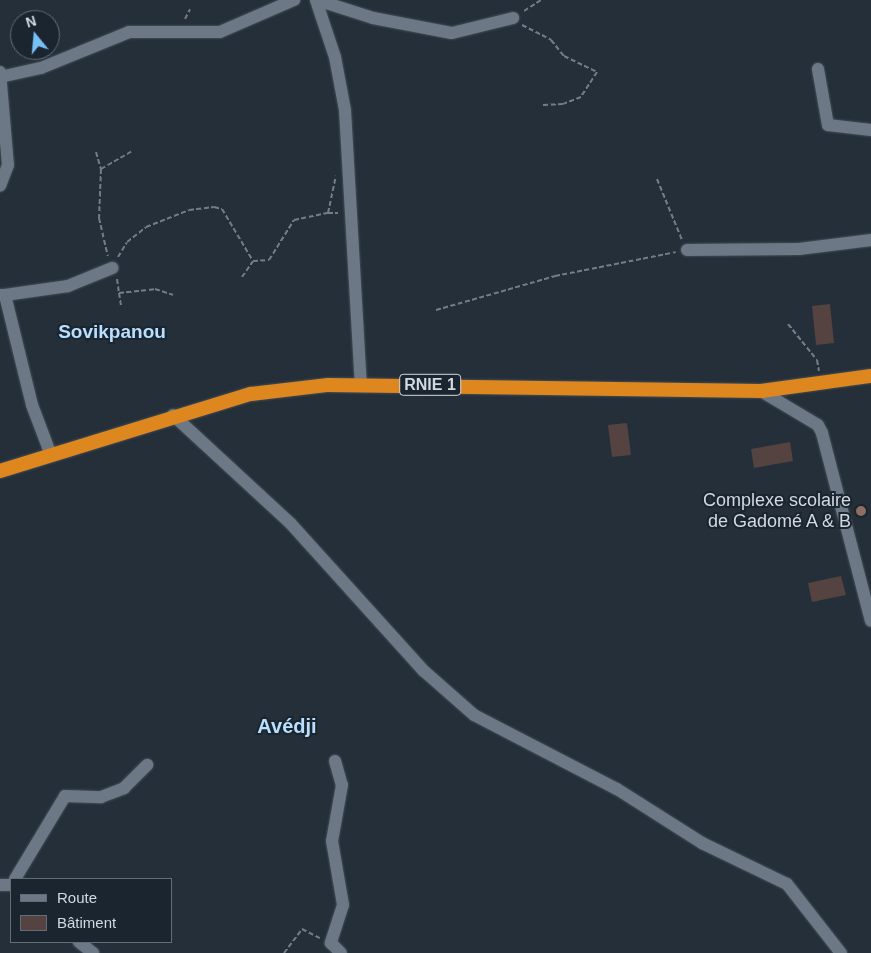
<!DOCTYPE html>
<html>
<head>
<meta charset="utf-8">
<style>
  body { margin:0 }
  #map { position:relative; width:871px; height:953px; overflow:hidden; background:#242f39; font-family:Helvetica,sans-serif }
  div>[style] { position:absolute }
  .building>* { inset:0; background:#544340 }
  .path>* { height:2px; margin-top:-1px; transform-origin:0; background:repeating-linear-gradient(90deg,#747d86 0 5px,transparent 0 7.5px) }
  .roads { filter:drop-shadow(0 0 1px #444d56) drop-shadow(0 0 1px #444d56) }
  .minor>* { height:12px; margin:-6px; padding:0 6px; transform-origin:6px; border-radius:6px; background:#6c7885 }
  .trunk>* { height:14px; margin:-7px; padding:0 7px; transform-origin:7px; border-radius:7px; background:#de871e }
  .dots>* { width:14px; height:14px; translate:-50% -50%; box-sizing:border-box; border:2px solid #1a252f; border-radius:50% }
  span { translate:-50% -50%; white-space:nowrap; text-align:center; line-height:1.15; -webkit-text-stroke:4px #1a252f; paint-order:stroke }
  .shield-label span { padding:1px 4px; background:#1a252f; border:1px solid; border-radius:4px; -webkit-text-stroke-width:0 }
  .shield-label { font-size:16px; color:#d2d9e0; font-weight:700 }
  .poi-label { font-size:18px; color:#d2d9e0 }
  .right { translate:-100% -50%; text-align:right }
  .neighbourhood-label { font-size:19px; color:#b8dfff; font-weight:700 }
  .quarter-label { font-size:20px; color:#b8dfff; font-weight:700 }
  .legend { position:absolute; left:10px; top:878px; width:162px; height:65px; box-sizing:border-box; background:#1a252f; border:1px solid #646d76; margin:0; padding:6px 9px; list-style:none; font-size:15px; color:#d2d9e0 }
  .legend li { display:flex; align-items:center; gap:10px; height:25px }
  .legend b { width:25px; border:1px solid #646d76 }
  .north { position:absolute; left:10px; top:10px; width:50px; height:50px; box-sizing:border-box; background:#1a252f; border:1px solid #646d76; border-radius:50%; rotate:343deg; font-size:14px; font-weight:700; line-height:20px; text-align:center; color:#d2d9e0 }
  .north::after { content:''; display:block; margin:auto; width:18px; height:22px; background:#76c0f7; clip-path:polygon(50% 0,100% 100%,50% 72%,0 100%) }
</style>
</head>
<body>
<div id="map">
  <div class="building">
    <div style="clip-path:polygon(830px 304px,834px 343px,816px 345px,812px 306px)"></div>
    <div style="clip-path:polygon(627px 423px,631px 455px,612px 457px,608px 425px)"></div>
    <div style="clip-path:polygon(790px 442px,793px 461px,754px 468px,751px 449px)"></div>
    <div style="clip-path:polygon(841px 576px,846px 595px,812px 602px,808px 583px)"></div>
  </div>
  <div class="path">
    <div style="left:524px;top:11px;width:20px;rotate:-33deg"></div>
    <div style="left:185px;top:19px;width:11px;rotate:-63deg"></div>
    <div style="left:522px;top:25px;width:33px;rotate:27deg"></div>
    <div style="left:551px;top:40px;width:21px;rotate:51deg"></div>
    <div style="left:564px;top:56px;width:37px;rotate:26deg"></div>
    <div style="left:597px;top:72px;width:30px;rotate:123deg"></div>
    <div style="left:581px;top:97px;width:19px;rotate:159deg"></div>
    <div style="left:563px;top:104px;width:20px;rotate:177deg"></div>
    <div style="left:96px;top:152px;width:18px;rotate:74deg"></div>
    <div style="left:101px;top:169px;width:49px;rotate:92.3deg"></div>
    <div style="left:99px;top:218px;width:39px;rotate:77deg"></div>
    <div style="left:101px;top:169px;width:36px;rotate:-30deg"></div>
    <div style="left:657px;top:179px;width:66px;rotate:67.7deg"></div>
    <div style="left:328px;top:213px;width:10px"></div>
    <div style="left:118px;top:257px;width:17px;rotate:-59deg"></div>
    <div style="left:127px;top:242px;width:24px;rotate:-38deg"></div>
    <div style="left:146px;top:227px;width:46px;rotate:-21.6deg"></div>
    <div style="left:189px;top:210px;width:25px;rotate:-7deg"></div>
    <div style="left:214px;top:207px;width:8px;rotate:14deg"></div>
    <div style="left:222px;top:209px;width:61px;rotate:59.2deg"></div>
    <div style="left:253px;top:261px;width:16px;rotate:-4deg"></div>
    <div style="left:269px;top:260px;width:47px;rotate:-58deg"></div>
    <div style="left:294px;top:220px;width:35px;rotate:-12deg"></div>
    <div style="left:328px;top:213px;width:38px;rotate:-78deg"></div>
    <div style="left:242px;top:277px;width:19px;rotate:-55deg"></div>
    <div style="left:117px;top:279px;width:14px;rotate:82deg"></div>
    <div style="left:119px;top:293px;width:36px;rotate:-6deg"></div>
    <div style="left:155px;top:289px;width:19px;rotate:18deg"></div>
    <div style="left:119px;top:293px;width:13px;rotate:81deg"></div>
    <div style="left:436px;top:310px;width:124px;rotate:-15.9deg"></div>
    <div style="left:555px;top:276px;width:123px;rotate:-11.2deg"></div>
    <div style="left:788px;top:324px;width:46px;rotate:51.1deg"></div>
    <div style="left:817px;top:360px;width:11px;rotate:80deg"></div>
    <div style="left:284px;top:953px;width:30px;rotate:-53deg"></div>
    <div style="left:302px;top:929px;width:20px;rotate:27deg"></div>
  </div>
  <div class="roads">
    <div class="minor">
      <div style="left:316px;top:0;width:60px;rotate:71.6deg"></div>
      <div style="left:335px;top:57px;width:54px;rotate:79.3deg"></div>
      <div style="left:345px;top:110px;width:274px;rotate:86.7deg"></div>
      <div style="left:317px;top:0;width:59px;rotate:17.8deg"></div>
      <div style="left:373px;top:18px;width:80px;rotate:10.8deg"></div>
      <div style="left:452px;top:33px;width:63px;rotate:-13.8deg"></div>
      <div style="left:818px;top:69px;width:57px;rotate:79.9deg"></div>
      <div style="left:828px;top:125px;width:43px;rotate:6.6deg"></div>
      <div style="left:0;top:72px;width:93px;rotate:85.1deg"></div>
      <div style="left:8px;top:165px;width:22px;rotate:111deg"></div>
      <div style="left:0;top:77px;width:42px;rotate:-12.4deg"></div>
      <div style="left:41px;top:68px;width:95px;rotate:-22.2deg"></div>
      <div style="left:129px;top:32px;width:91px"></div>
      <div style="left:220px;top:32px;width:81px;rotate:-23.4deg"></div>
      <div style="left:687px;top:250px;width:112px;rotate:-0.5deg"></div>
      <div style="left:799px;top:249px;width:73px;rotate:-7.1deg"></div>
      <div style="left:0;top:295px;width:5px"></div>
      <div style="left:5px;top:295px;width:113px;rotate:76.2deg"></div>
      <div style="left:32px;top:405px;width:53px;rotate:69.2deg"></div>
      <div style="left:5px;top:295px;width:64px;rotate:-8.1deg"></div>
      <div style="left:68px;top:286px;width:48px;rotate:-22.2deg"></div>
      <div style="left:761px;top:391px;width:66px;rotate:30.8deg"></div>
      <div style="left:818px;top:425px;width:9px;rotate:63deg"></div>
      <div style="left:822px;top:433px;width:194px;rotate:75.4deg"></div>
      <div style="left:173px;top:415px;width:161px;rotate:42.7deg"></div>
      <div style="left:291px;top:524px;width:198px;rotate:47.9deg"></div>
      <div style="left:424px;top:671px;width:67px;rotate:41.3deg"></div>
      <div style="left:474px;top:715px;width:161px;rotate:27.4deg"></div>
      <div style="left:617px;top:789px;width:101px;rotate:32.4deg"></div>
      <div style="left:702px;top:843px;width:94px;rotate:25.8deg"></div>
      <div style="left:787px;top:884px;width:88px;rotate:52deg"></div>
      <div style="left:335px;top:761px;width:25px;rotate:74deg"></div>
      <div style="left:342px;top:785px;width:57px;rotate:100.1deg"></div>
      <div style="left:332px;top:841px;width:65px;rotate:80.2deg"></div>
      <div style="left:343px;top:905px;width:40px;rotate:108deg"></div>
      <div style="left:331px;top:943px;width:14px;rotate:45deg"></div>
      <div style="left:15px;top:879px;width:97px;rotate:-58.9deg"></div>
      <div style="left:65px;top:796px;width:36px;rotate:2deg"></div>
      <div style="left:101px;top:797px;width:25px;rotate:-21deg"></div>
      <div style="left:124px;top:788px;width:33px;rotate:-45deg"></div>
      <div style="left:0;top:885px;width:11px"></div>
      <div style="left:79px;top:942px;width:18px;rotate:38deg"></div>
    </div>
    <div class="trunk">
      <div style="left:0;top:471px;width:263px;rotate:-17.1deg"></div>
      <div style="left:251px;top:394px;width:78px;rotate:-6.7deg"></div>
      <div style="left:328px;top:385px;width:433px;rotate:0.8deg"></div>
      <div style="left:761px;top:391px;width:111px;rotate:-7.8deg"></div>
    </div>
  </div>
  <div class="dots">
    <div style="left:861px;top:511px;background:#8d6e63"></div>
  </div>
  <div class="shield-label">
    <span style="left:430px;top:385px">RNIE 1</span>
  </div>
  <div class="poi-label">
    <span class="right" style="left:851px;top:511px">Complexe scolaire<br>de Gadomé A &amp; B</span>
  </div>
  <div class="neighbourhood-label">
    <span style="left:112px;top:332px">Sovikpanou</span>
  </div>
  <div class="quarter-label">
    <span style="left:287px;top:726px">Avédji</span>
  </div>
  <ul class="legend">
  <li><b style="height:6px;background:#6c7885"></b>Route</li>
  <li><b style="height:14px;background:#544340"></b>Bâtiment</li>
  </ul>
  <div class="north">N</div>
</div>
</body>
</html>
